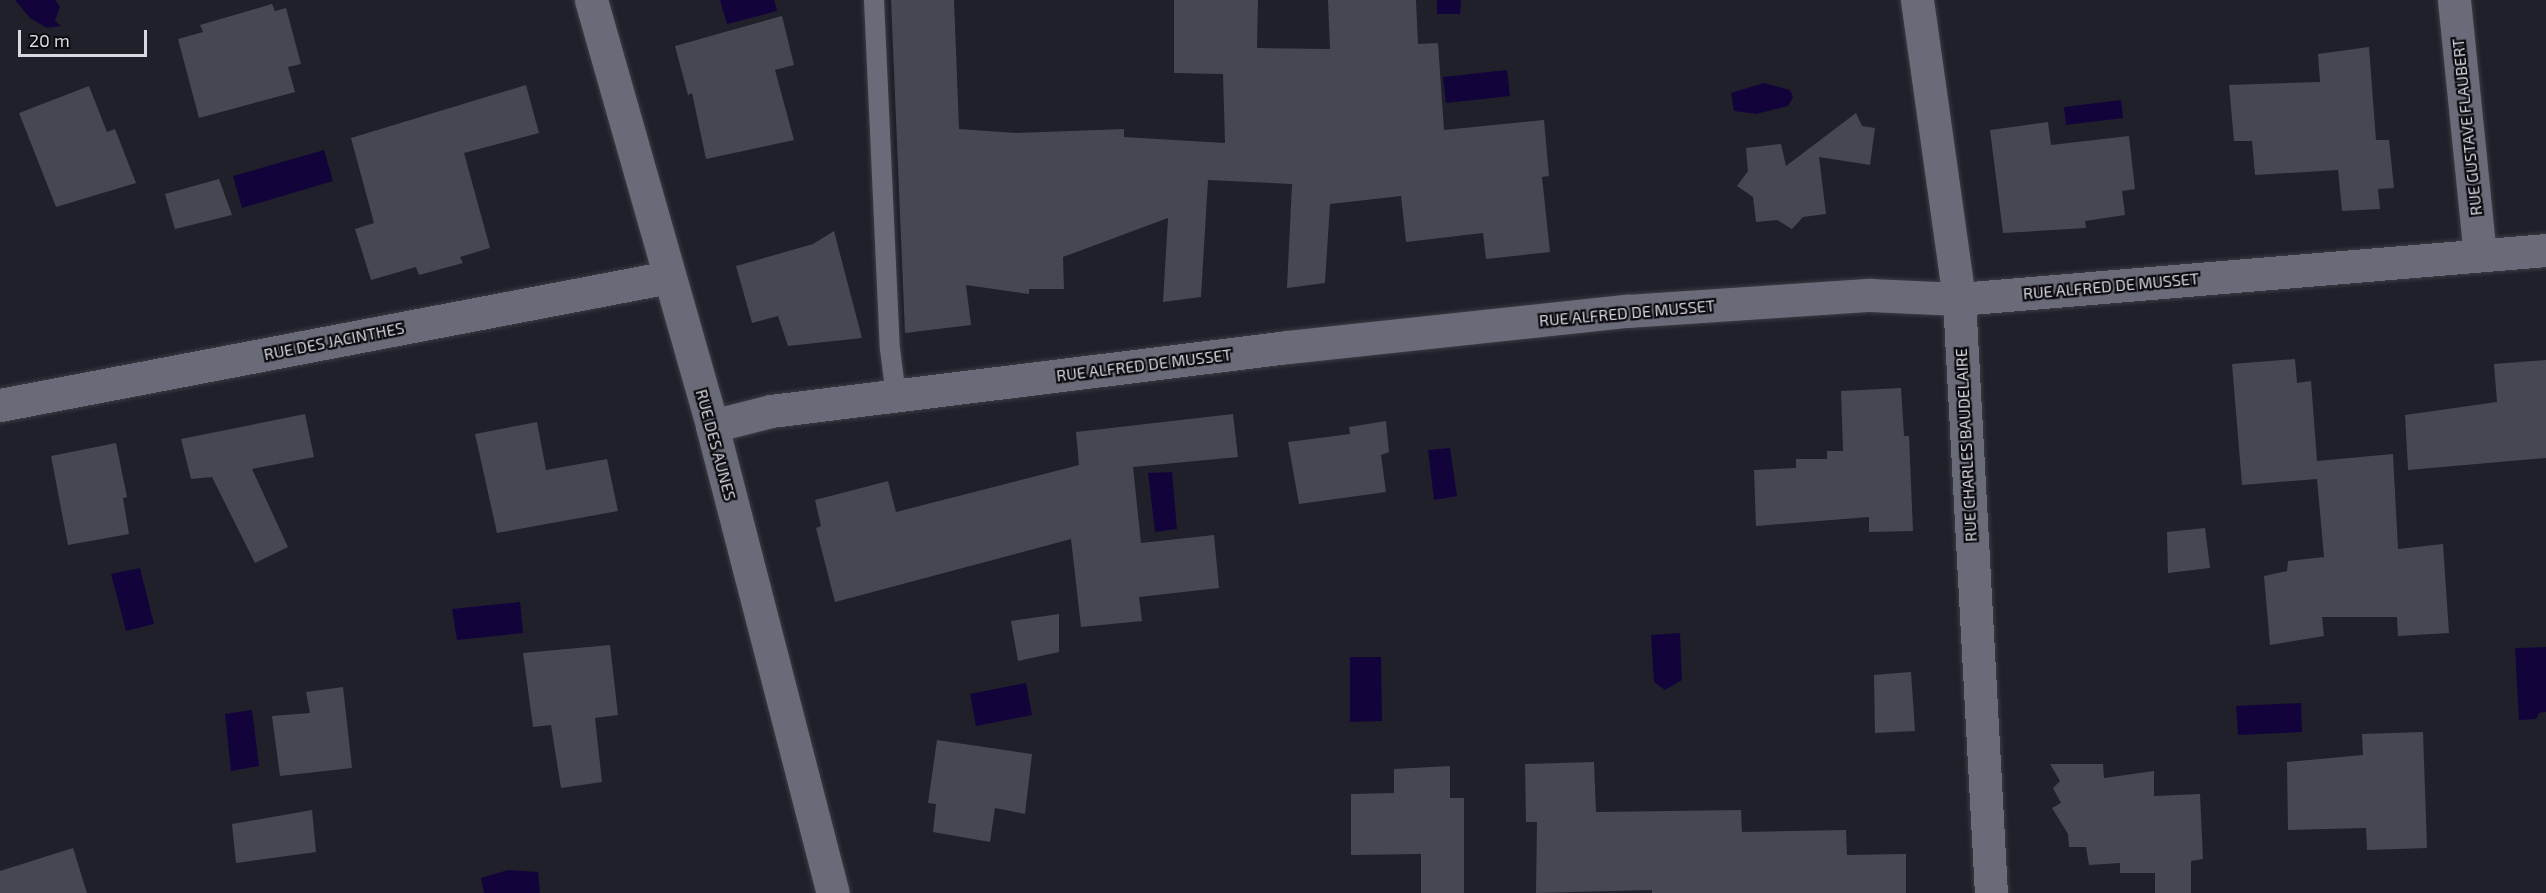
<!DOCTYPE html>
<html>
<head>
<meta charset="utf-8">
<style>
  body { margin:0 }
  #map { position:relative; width:2546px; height:893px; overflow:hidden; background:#20202b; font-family:"Exo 2",sans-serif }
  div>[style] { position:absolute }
  .water>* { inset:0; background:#12043b }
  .building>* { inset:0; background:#474753 }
  .roads { filter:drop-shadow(0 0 2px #3b3c44) drop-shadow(0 0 2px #3b3c44) }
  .service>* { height:20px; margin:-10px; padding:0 10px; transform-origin:10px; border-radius:10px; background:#6a6b78 }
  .minor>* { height:33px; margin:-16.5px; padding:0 16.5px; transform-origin:16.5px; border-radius:16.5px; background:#6a6b78 }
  span { translate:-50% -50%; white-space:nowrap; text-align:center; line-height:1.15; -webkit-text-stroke:4.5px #0a0a0f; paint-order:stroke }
  .street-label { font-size:16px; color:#d8d9e0 }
  .scale { position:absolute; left:18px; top:30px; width:129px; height:27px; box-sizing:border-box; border:3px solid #d8d9e0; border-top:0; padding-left:8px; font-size:18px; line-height:21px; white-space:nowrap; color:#d8d9e0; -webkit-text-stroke:4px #0a0a0f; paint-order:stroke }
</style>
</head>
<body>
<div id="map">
  <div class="water">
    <div style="clip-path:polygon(15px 0,55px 0,60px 7px,55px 21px,61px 26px,47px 28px,30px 18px)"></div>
    <div style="clip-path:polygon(720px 0,774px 0,777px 11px,727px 24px)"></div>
    <div style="clip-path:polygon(1437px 0,1461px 0,1460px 14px,1437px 14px)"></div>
    <div style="clip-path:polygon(1507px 70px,1510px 96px,1446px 103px,1443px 77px)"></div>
    <div style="clip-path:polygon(1764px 83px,1790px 90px,1793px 97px,1788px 106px,1756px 114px,1734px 111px,1731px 93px)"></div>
    <div style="clip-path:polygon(2121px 100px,2123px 118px,2066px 125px,2064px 107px)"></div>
    <div style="clip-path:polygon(324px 150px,333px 181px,242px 208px,233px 176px)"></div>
    <div style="clip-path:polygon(1450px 448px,1457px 496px,1434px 500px,1428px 450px)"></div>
    <div style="clip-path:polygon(1172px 472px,1177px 529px,1155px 532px,1148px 473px)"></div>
    <div style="clip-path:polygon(140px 568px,154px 624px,126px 631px,111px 574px)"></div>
    <div style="clip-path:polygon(520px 602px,523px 633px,457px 640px,452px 609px)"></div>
    <div style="clip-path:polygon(1680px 633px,1682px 680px,1665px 690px,1654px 682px,1651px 635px)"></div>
    <div style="clip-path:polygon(2546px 647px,2546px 712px,2539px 713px,2536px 719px,2519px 720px,2515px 648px)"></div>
    <div style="clip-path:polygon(1350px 657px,1381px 657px,1382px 721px,1350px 722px)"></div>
    <div style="clip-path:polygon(1026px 683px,1032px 715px,976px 726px,970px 694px)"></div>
    <div style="clip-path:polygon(2301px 703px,2302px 732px,2238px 735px,2236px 706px)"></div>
    <div style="clip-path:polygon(252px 710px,259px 766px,231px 771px,225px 714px)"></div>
    <div style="clip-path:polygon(508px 870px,538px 872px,540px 893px,484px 893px,481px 878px)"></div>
  </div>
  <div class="building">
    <div style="clip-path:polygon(891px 0,954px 0,959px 129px,1016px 133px,1124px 129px,1124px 137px,1225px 143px,1223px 74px,1174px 73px,1174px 0,1258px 0,1257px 48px,1330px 49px,1328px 0,1416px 0,1418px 44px,1438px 43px,1444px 130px,1544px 120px,1549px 176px,1542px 177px,1550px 252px,1486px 259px,1483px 233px,1406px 242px,1401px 196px,1330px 204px,1325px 283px,1287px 288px,1292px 184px,1208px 180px,1201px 297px,1163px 302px,1168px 218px,1063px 257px,1064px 289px,1029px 289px,1029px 294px,966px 285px,971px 325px,905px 333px)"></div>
    <div style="clip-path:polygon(272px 4px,275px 11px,286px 8px,301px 64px,288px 67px,295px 92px,199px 118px,178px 39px,203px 32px,200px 25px)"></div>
    <div style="clip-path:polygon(782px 16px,794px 65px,775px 70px,794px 140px,706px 159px,692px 93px,688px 95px,675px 46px)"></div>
    <div style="clip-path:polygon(2369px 47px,2376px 140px,2389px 140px,2394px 188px,2378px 189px,2380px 209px,2342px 211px,2338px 170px,2255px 175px,2252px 141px,2234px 141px,2229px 85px,2320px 82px,2318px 54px)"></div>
    <div style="clip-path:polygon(526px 85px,539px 133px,464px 153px,490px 248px,460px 257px,463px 263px,419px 275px,416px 267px,371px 280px,355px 229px,374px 223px,351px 138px)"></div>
    <div style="clip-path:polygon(89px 86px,107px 132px,115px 129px,136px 183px,56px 207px,19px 113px)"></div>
    <div style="clip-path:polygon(1856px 113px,1862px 126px,1875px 128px,1870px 165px,1819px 157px,1826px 214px,1803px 217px,1792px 229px,1777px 220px,1756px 222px,1753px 197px,1737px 186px,1748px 171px,1746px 148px,1781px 144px,1786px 166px)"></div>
    <div style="clip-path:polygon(2048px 122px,2051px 145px,2129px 136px,2135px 189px,2122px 191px,2125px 215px,2085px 221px,2086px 228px,2003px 233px,1990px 130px)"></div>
    <div style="clip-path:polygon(219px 179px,232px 215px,175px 229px,165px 194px)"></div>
    <div style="clip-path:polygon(834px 231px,862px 338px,788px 346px,778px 316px,752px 323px,736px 266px,813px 244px)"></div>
    <div style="clip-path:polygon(2295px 359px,2297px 383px,2311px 381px,2317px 461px,2393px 454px,2398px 549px,2443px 544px,2449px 633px,2398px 636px,2397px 617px,2322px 617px,2324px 636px,2270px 645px,2264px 576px,2287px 571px,2288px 561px,2324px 557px,2317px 479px,2242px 485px,2232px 364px)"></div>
    <div style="clip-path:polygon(2546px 360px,2546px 458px,2408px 470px,2405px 415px,2497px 402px,2494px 364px)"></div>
    <div style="clip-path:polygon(1901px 388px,1904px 436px,1909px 436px,1913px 531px,1869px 532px,1869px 517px,1756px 526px,1754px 470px,1796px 468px,1796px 459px,1827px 459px,1827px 451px,1843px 451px,1841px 391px)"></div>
    <div style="clip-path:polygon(305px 414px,314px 457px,252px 469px,288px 547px,255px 563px,212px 477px,191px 479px,181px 439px)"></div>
    <div style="clip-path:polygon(1233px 414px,1238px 457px,1133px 467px,1141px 543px,1214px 535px,1219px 588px,1139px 597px,1142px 621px,1081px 627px,1071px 539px,835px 602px,816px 528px,821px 526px,815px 500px,888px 481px,896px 512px,1079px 465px,1076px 432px)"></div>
    <div style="clip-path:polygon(1386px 421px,1389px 452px,1381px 455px,1386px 492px,1299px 504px,1288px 442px,1350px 434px,1349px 427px)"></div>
    <div style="clip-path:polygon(537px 422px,546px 470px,607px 459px,618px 511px,497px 533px,475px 434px)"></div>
    <div style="clip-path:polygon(116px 443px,127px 497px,123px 498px,129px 534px,68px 545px,51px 456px)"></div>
    <div style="clip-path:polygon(2205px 528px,2210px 568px,2168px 573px,2167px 532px)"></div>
    <div style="clip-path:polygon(1059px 614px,1059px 652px,1018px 661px,1011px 621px)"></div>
    <div style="clip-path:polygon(610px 645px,618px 715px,595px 718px,602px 782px,561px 788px,551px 725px,533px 727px,523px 653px)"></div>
    <div style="clip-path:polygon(1911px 672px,1915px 731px,1875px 733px,1874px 675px)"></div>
    <div style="clip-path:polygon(343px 687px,352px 768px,280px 776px,272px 716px,310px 713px,306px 692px)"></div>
    <div style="clip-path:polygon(2423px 732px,2427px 848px,2367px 850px,2366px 828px,2288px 830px,2287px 762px,2363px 755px,2362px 734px)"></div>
    <div style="clip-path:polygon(937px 740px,1032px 754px,1025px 814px,995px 808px,990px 842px,933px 832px,936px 804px,928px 803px)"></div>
    <div style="clip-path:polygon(1594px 762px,1596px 812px,1741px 810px,1742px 832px,1846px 830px,1847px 855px,1906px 854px,1906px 893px,1652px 893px,1652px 890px,1536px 893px,1537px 822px,1526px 822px,1525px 764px)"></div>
    <div style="clip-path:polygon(2050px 764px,2103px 764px,2104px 778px,2154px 771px,2154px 796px,2200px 794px,2203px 859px,2191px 861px,2191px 893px,2155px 893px,2155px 873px,2120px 873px,2120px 863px,2089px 865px,2086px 847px,2069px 847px,2068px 834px,2052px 808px,2061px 803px,2053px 788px,2060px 781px)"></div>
    <div style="clip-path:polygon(1450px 766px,1450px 798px,1464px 798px,1464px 893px,1421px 893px,1421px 854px,1351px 855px,1351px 794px,1394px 793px,1394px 769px)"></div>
    <div style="clip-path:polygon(312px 810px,316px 852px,236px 863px,232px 824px)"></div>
    <div style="clip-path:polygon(73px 848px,87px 893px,0 893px,0 871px)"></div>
  </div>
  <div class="roads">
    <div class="service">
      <div style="left:874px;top:0;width:349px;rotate:87.4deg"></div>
      <div style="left:890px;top:349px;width:47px;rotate:82.7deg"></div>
    </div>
    <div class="minor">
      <div style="left:591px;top:0;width:443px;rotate:74.1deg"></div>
      <div style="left:712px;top:426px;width:482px;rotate:75.5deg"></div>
      <div style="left:1917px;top:0;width:302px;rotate:82deg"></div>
      <div style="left:1959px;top:299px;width:595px;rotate:86.92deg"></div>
      <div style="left:2454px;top:0;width:255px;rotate:84.2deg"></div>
      <div style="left:0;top:405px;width:681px;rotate:-10.83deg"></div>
      <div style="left:712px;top:426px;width:61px;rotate:-14.3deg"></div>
      <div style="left:771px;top:411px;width:521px;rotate:-7.06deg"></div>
      <div style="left:1288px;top:347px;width:341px;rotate:-6.1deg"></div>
      <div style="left:1627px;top:311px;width:244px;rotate:-3.8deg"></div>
      <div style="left:1870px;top:295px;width:89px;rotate:2.6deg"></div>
      <div style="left:1959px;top:299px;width:589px;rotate:-4.77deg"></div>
    </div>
  </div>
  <div class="street-label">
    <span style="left:2467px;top:127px;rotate:-96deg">RUE GUSTAVE FLAUBERT</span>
    <span style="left:2111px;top:286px;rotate:-5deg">RUE ALFRED DE MUSSET</span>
    <span style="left:1627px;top:313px;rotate:-5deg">RUE ALFRED DE MUSSET</span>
    <span style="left:334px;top:341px;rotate:-11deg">RUE DES JACINTHES</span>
    <span style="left:1144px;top:365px;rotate:-7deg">RUE ALFRED DE MUSSET</span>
    <span style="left:716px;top:445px;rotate:75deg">RUE DES AUNES</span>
    <span style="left:1966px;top:445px;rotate:-93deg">RUE CHARLES BAUDELAIRE</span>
  </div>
  <div class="scale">20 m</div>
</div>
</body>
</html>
